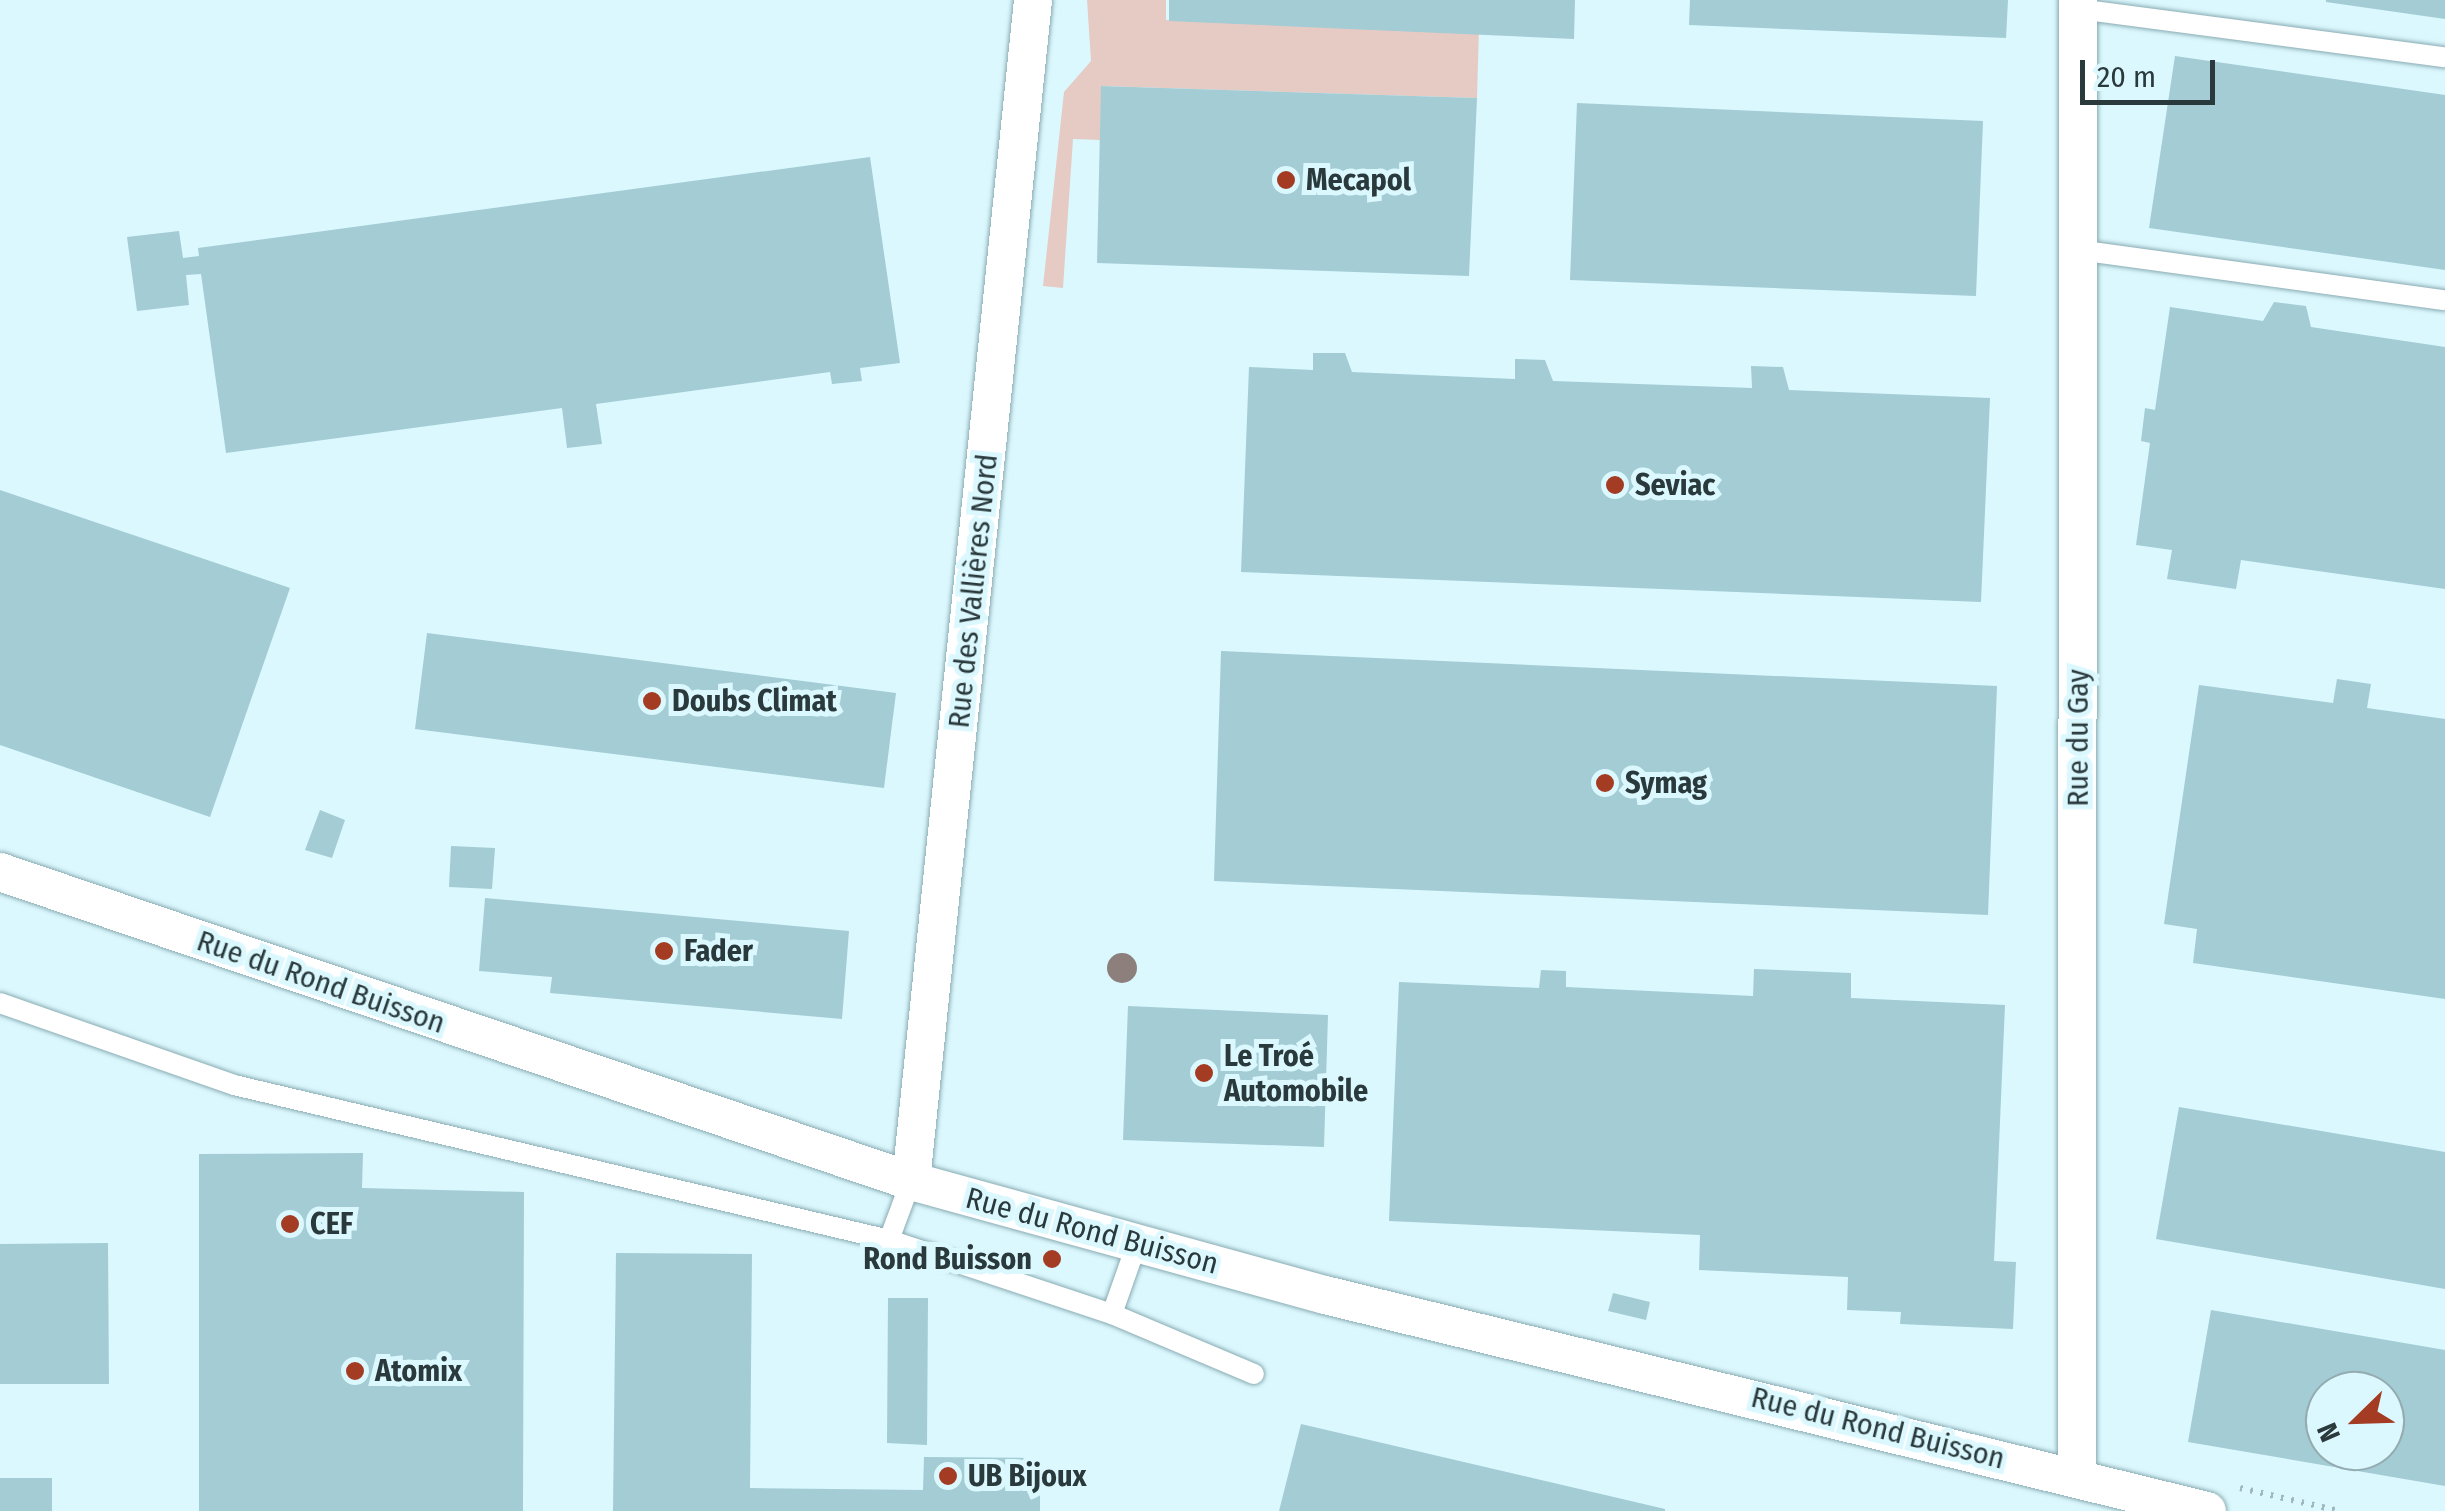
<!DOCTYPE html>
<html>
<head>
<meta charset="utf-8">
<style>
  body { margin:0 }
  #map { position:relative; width:2445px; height:1511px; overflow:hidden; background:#dbf8fe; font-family:"Fira Sans Condensed",sans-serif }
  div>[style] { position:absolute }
  .green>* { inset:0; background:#e6cbc5 }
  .building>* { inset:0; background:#a3ccd4 }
  .path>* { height:6px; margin-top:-3px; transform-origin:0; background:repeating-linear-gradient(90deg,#a0b9bd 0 2.5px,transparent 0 10.5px) }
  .roads { filter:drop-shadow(0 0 2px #89abb2) drop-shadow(0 0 2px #89abb2) }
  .service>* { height:20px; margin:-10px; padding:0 10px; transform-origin:10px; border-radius:10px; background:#fff }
  .minor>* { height:38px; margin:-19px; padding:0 19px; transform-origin:19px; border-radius:19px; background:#fff }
  .trees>* { width:30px; height:30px; margin:-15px; border-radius:50%; background:#8c7f7c }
  .dots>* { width:28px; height:28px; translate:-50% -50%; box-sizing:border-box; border:5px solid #dbf8fe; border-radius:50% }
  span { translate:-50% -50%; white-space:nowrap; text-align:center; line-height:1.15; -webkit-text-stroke:10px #dbf8fe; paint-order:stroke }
  .poi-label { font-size:30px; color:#2a393b; font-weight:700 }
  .left { translate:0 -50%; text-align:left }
  .right { translate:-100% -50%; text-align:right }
  .street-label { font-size:30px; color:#2a393b }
  .north { position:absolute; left:2305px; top:1371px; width:100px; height:100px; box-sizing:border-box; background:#dbf8fe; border:2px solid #94acb0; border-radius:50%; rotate:247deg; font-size:28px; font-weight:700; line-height:40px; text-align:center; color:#2a393b }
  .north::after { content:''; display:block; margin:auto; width:35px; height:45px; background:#a43b23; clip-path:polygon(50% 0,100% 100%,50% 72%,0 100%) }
  .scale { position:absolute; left:2080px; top:60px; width:135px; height:45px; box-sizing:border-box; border:5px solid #2a393b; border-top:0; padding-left:12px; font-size:30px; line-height:35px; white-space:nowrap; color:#2a393b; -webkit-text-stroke:8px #dbf8fe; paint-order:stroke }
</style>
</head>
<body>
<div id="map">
  <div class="green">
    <div style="clip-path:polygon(1087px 0,1166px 0,1166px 20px,1479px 29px,1477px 98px,1102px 86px,1100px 140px,1073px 139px,1063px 288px,1043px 286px,1064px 92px,1091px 61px)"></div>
  </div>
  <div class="building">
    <div style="clip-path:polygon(1169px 0,1575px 0,1574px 39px,1169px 21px)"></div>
    <div style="clip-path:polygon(1690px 0,2008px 0,2006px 38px,1689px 25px)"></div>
    <div style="clip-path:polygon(2326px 0,2445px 0,2445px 19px,2326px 2px)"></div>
    <div style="clip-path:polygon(2175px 56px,2445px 95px,2445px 270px,2149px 228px)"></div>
    <div style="clip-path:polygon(1101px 86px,1477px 98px,1469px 276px,1097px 263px)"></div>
    <div style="clip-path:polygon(1577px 103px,1983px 121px,1976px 296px,1570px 280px)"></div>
    <div style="clip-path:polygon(870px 157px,900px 363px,860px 368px,862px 381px,832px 384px,830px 372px,596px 404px,602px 444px,567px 448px,562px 408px,226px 453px,201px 274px,186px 275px,189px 305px,137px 311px,127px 237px,179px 231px,183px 258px,199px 256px,198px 248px)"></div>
    <div style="clip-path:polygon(2274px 302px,2306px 306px,2311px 327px,2445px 347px,2445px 589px,2241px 560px,2236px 589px,2167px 579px,2172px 550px,2136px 545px,2150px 443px,2141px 441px,2145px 408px,2155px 410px,2170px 307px,2263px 321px)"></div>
    <div style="clip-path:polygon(1313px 353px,1345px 353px,1352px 372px,1515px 379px,1515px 359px,1545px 360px,1553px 381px,1752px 388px,1751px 366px,1783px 367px,1789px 390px,1990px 398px,1981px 602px,1241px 572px,1249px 367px,1313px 370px)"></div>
    <div style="clip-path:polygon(0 490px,290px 588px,210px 817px,0 745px)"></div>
    <div style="clip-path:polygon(427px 633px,896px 693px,884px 788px,415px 729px)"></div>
    <div style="clip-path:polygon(1221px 651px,1997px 686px,1988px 915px,1214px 881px)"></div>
    <div style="clip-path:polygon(2337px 679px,2371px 684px,2367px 708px,2445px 719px,2445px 999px,2193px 963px,2197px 929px,2164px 924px,2199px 685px,2333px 703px)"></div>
    <div style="clip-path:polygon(320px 810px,345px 820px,332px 858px,305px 850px)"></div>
    <div style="clip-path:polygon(451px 846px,495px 848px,492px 889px,449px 887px)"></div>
    <div style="clip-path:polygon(485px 898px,849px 931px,842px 1019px,550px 993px,552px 977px,479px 971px)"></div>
    <div style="clip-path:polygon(1754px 969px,1851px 973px,1851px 998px,2005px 1005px,1994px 1261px,2016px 1262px,2013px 1329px,1900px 1324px,1901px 1312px,1847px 1310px,1848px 1277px,1699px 1270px,1700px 1235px,1389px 1221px,1399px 982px,1539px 988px,1541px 970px,1566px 971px,1566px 987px,1753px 996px)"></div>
    <div style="clip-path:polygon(1128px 1006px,1328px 1015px,1324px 1147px,1123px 1140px)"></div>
    <div style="clip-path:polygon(2179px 1107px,2445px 1152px,2445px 1289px,2156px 1239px)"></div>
    <div style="clip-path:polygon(363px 1153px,362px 1188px,524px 1192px,523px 1511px,199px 1511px,199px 1154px)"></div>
    <div style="clip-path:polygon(108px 1243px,109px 1384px,0 1384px,0 1244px)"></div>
    <div style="clip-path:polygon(616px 1253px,752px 1254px,750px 1488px,923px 1490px,924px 1457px,1040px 1458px,1040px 1511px,613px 1511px)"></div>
    <div style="clip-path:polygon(1613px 1293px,1650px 1302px,1646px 1320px,1608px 1311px)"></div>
    <div style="clip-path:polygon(888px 1298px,928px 1298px,927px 1445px,887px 1443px)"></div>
    <div style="clip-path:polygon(evenodd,2211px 1310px,2445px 1350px,2445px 1486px,2188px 1442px,2211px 1310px,2325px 1391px,2385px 1391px,2385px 1451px,2325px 1451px,2325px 1391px)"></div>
    <div style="clip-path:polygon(1301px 1424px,1665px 1509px,1665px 1511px,1279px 1511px)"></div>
    <div style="clip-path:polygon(0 1478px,52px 1478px,52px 1511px,0 1511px)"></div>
  </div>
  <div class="path">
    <div style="left:2240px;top:1488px;width:103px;rotate:13deg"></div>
  </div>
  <div class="roads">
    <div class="service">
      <div style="left:2078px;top:9px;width:370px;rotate:7.5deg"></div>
      <div style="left:2078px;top:250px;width:370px;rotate:7.8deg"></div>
      <div style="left:0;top:1003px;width:248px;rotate:19.3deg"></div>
      <div style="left:234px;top:1085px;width:673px;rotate:13.31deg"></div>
      <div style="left:889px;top:1240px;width:235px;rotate:18.4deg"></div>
      <div style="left:1112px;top:1314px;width:154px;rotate:22.9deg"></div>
      <div style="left:889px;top:1240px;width:63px;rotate:-69.6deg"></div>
      <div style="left:1112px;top:1314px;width:75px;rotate:-70.6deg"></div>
    </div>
    <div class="minor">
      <div style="left:0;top:872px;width:962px;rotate:18.74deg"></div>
      <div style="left:911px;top:1181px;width:429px;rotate:15.4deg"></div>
      <div style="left:1325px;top:1295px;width:908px;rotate:13.76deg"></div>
      <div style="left:911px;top:1181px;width:1187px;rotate:-84.1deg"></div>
      <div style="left:2077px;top:1476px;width:1476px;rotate:-89.96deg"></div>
    </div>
  </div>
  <div class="trees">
    <div style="left:1122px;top:968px"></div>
  </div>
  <div class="dots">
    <div style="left:1286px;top:180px;background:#a43b23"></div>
    <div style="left:1615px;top:485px;background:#a43b23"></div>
    <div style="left:652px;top:701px;background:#a43b23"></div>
    <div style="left:1605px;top:783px;background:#a43b23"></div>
    <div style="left:664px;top:951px;background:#a43b23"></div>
    <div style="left:1204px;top:1073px;background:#a43b23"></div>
    <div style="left:290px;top:1224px;background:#a43b23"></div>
    <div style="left:1052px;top:1259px;background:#a43b23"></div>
    <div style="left:355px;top:1371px;background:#a43b23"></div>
    <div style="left:948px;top:1476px;background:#a43b23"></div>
  </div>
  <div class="poi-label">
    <span class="left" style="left:1306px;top:180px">Mecapol</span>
    <span class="left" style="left:1635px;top:485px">Seviac</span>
    <span class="left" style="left:672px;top:701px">Doubs Climat</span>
    <span class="left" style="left:1625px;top:783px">Symag</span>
    <span class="left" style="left:684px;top:951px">Fader</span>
    <span class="left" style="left:1224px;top:1073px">Le Troé<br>Automobile</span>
    <span class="left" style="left:310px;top:1224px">CEF</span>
    <span class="right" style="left:1032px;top:1259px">Rond Buisson</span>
    <span class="left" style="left:375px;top:1371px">Atomix</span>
    <span class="left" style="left:968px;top:1476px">UB Bijoux</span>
  </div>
  <div class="street-label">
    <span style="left:973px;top:591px;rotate:-84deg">Rue des Vallières Nord</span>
    <span style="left:2078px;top:738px;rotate:-90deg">Rue du Gay</span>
    <span style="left:321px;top:982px;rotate:19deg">Rue du Rond Buisson</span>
    <span style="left:1092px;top:1231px;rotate:15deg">Rue du Rond Buisson</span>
    <span style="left:1878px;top:1428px;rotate:14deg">Rue du Rond Buisson</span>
  </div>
  <div class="north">N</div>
  <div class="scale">20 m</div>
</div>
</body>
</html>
